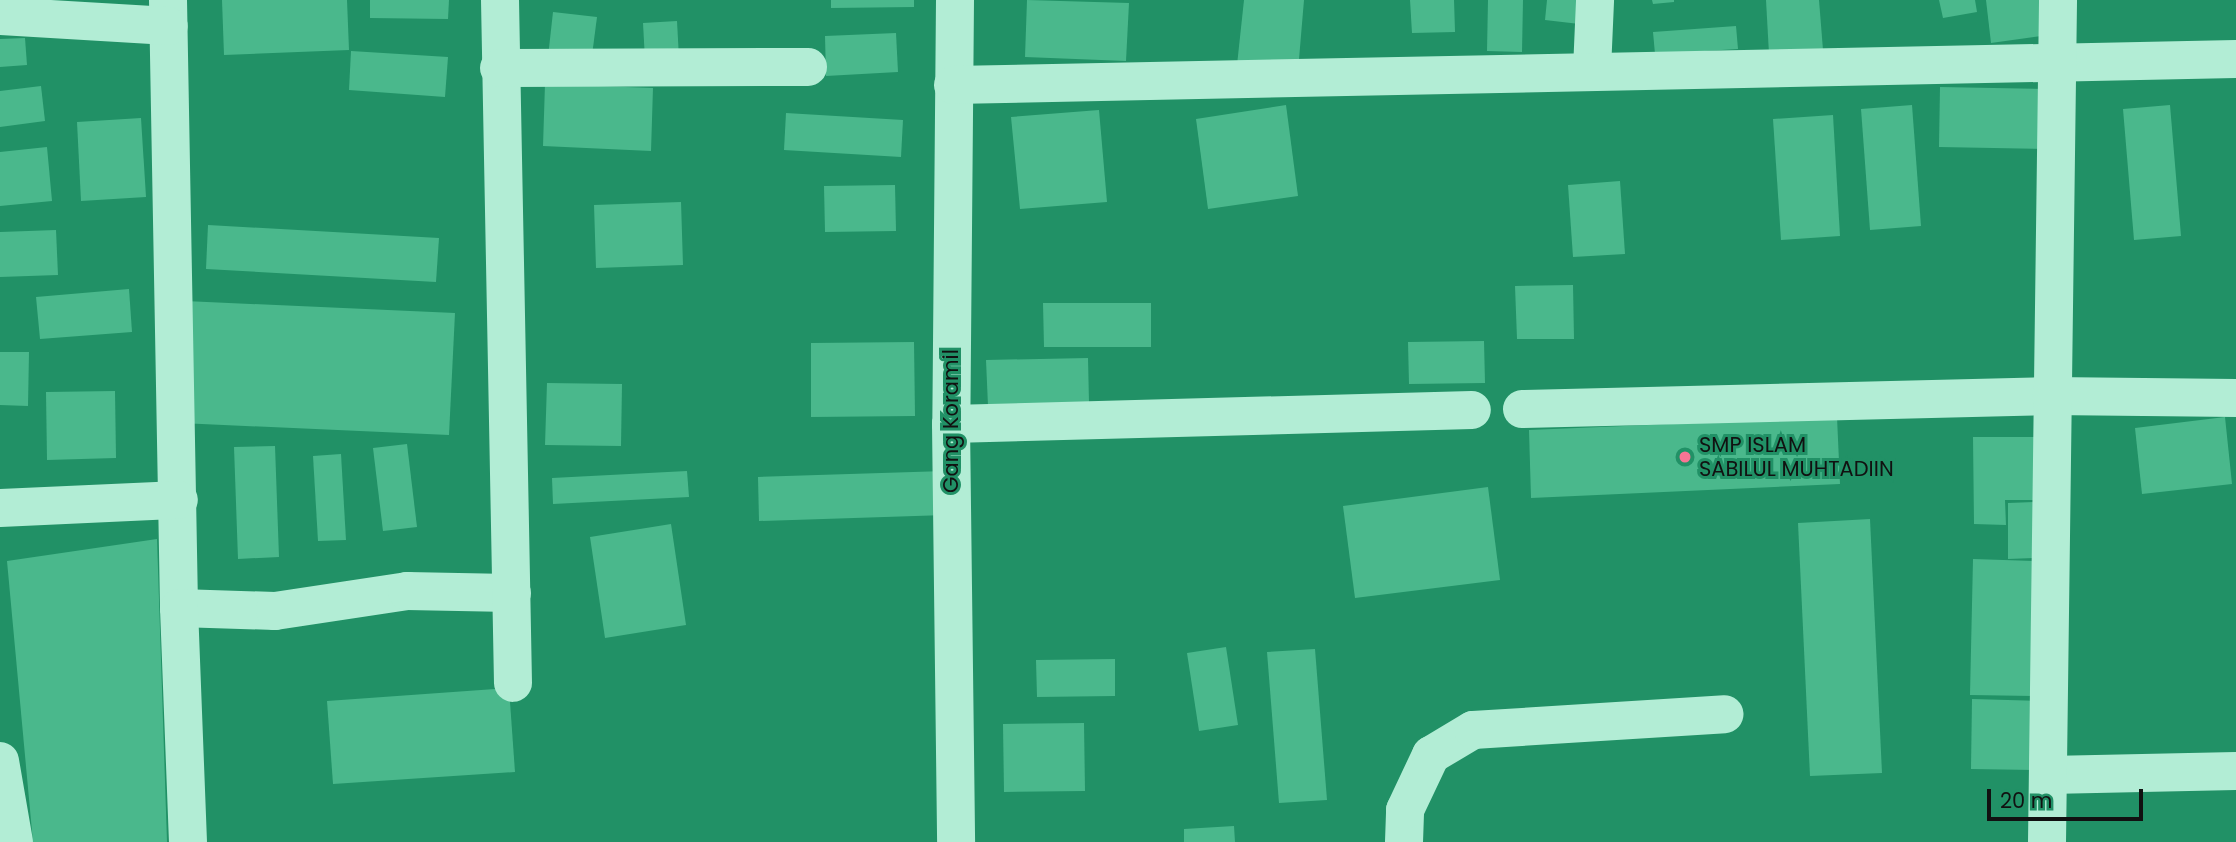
<!DOCTYPE html>
<html>
<head>
<meta charset="utf-8">
<style>
  body { margin:0 }
  #map { position:relative; width:2236px; height:842px; overflow:hidden; background:#219166; font-family:Poppins,sans-serif }
  div>[style] { position:absolute }
  .building>* { inset:0; background:#4ab88c }
  .minor>* { height:38px; margin:-19px; padding:0 19px; transform-origin:19px; border-radius:19px; background:#b2edd5 }
  .dots>* { width:19px; height:19px; translate:-50% -50%; box-sizing:border-box; border:4px solid #219166; border-radius:50% }
  span { translate:-50% -50%; white-space:nowrap; text-align:center; line-height:1.15; -webkit-text-stroke:6px #219166; paint-order:stroke }
  .street-label { font-size:21px; color:#111 }
  .poi-label { font-size:21px; color:#111 }
  .left { translate:0 -50%; text-align:left }
  .scale { position:absolute; left:1987px; top:789px; width:156px; height:32px; box-sizing:border-box; border:4px solid #111; border-top:0; padding-left:9px; font-size:21px; line-height:24px; white-space:nowrap; color:#111; -webkit-text-stroke:5px #219166; paint-order:stroke }
</style>
</head>
<body>
<div id="map">
  <div class="building">
    <div style="clip-path:polygon(222px 0,347px 0,349px 50px,224px 55px)"></div>
    <div style="clip-path:polygon(370px 0,449px 0,448px 19px,370px 18px)"></div>
    <div style="clip-path:polygon(831px 0,914px 0,914px 7px,831px 8px)"></div>
    <div style="clip-path:polygon(1027px 0,1129px 3px,1126px 61px,1025px 57px)"></div>
    <div style="clip-path:polygon(1244px 0,1304px 0,1298px 71px,1237px 65px)"></div>
    <div style="clip-path:polygon(1410px 0,1454px 0,1455px 32px,1412px 33px)"></div>
    <div style="clip-path:polygon(1488px 0,1523px 0,1522px 52px,1487px 51px)"></div>
    <div style="clip-path:polygon(1547px 0,1591px 0,1588px 25px,1545px 20px)"></div>
    <div style="clip-path:polygon(1652px 0,1674px 0,1674px 2px,1653px 4px)"></div>
    <div style="clip-path:polygon(1766px 0,1819px 0,1823px 50px,1769px 54px)"></div>
    <div style="clip-path:polygon(1939px 0,1975px 0,1977px 12px,1943px 18px)"></div>
    <div style="clip-path:polygon(1986px 0,2051px 0,2056px 34px,1991px 43px)"></div>
    <div style="clip-path:polygon(553px 12px,597px 17px,591px 63px,548px 57px)"></div>
    <div style="clip-path:polygon(677px 21px,679px 58px,645px 60px,643px 23px)"></div>
    <div style="clip-path:polygon(1736px 26px,1738px 49px,1655px 54px,1653px 32px)"></div>
    <div style="clip-path:polygon(896px 33px,898px 72px,826px 76px,825px 36px)"></div>
    <div style="clip-path:polygon(25px 38px,27px 65px,0 67px,0 39px)"></div>
    <div style="clip-path:polygon(351px 51px,448px 57px,445px 97px,349px 90px)"></div>
    <div style="clip-path:polygon(545px 84px,653px 88px,651px 151px,543px 146px)"></div>
    <div style="clip-path:polygon(41px 86px,45px 121px,0 127px,0 91px)"></div>
    <div style="clip-path:polygon(1940px 87px,2048px 89px,2047px 149px,1939px 147px)"></div>
    <div style="clip-path:polygon(1286px 105px,1298px 196px,1208px 209px,1196px 119px)"></div>
    <div style="clip-path:polygon(1912px 105px,1921px 226px,1870px 230px,1861px 109px)"></div>
    <div style="clip-path:polygon(2170px 105px,2181px 236px,2134px 240px,2123px 109px)"></div>
    <div style="clip-path:polygon(1099px 110px,1107px 202px,1020px 209px,1011px 117px)"></div>
    <div style="clip-path:polygon(786px 113px,903px 120px,901px 157px,784px 150px)"></div>
    <div style="clip-path:polygon(1833px 115px,1840px 236px,1781px 240px,1773px 119px)"></div>
    <div style="clip-path:polygon(141px 118px,146px 197px,81px 201px,77px 122px)"></div>
    <div style="clip-path:polygon(47px 147px,52px 201px,0 206px,0 152px)"></div>
    <div style="clip-path:polygon(1620px 181px,1625px 254px,1573px 257px,1568px 185px)"></div>
    <div style="clip-path:polygon(895px 185px,896px 231px,825px 232px,824px 186px)"></div>
    <div style="clip-path:polygon(681px 202px,683px 265px,596px 268px,594px 205px)"></div>
    <div style="clip-path:polygon(208px 225px,439px 238px,436px 282px,206px 269px)"></div>
    <div style="clip-path:polygon(56px 230px,58px 275px,0 277px,0 232px)"></div>
    <div style="clip-path:polygon(1573px 285px,1574px 339px,1517px 339px,1515px 286px)"></div>
    <div style="clip-path:polygon(129px 289px,132px 332px,40px 339px,36px 297px)"></div>
    <div style="clip-path:polygon(185px 301px,455px 313px,449px 435px,180px 423px)"></div>
    <div style="clip-path:polygon(1043px 303px,1151px 303px,1151px 347px,1044px 347px)"></div>
    <div style="clip-path:polygon(1484px 341px,1485px 383px,1409px 384px,1408px 342px)"></div>
    <div style="clip-path:polygon(914px 342px,915px 416px,811px 417px,811px 343px)"></div>
    <div style="clip-path:polygon(0 352px,29px 352px,28px 406px,0 405px)"></div>
    <div style="clip-path:polygon(1088px 358px,1089px 403px,988px 406px,986px 360px)"></div>
    <div style="clip-path:polygon(547px 383px,622px 384px,621px 446px,545px 445px)"></div>
    <div style="clip-path:polygon(115px 391px,116px 458px,47px 460px,46px 392px)"></div>
    <div style="clip-path:polygon(1837px 417px,1840px 484px,1531px 498px,1529px 430px)"></div>
    <div style="clip-path:polygon(2225px 417px,2232px 484px,2142px 494px,2135px 428px)"></div>
    <div style="clip-path:polygon(1973px 437px,2039px 437px,2039px 500px,2005px 500px,2006px 525px,1974px 524px)"></div>
    <div style="clip-path:polygon(407px 444px,417px 527px,383px 531px,373px 448px)"></div>
    <div style="clip-path:polygon(275px 446px,279px 557px,238px 559px,234px 447px)"></div>
    <div style="clip-path:polygon(341px 454px,346px 540px,318px 541px,313px 456px)"></div>
    <div style="clip-path:polygon(687px 471px,689px 497px,553px 504px,552px 478px)"></div>
    <div style="clip-path:polygon(945px 471px,946px 515px,759px 521px,758px 477px)"></div>
    <div style="clip-path:polygon(1488px 487px,1500px 580px,1355px 598px,1343px 506px)"></div>
    <div style="clip-path:polygon(2037px 502px,2037px 558px,2008px 559px,2008px 503px)"></div>
    <div style="clip-path:polygon(1870px 519px,1882px 773px,1810px 776px,1798px 523px)"></div>
    <div style="clip-path:polygon(671px 524px,686px 625px,605px 638px,590px 537px)"></div>
    <div style="clip-path:polygon(157px 539px,167px 842px,33px 842px,7px 561px)"></div>
    <div style="clip-path:polygon(1973px 559px,2035px 561px,2033px 696px,1970px 695px)"></div>
    <div style="clip-path:polygon(1226px 647px,1238px 725px,1199px 731px,1187px 653px)"></div>
    <div style="clip-path:polygon(1315px 649px,1327px 800px,1279px 803px,1267px 652px)"></div>
    <div style="clip-path:polygon(1115px 659px,1115px 696px,1037px 697px,1036px 660px)"></div>
    <div style="clip-path:polygon(509px 688px,515px 772px,333px 784px,327px 701px)"></div>
    <div style="clip-path:polygon(1972px 699px,2043px 701px,2042px 770px,1971px 769px)"></div>
    <div style="clip-path:polygon(1084px 723px,1085px 791px,1004px 792px,1003px 724px)"></div>
    <div style="clip-path:polygon(1234px 826px,1235px 842px,1184px 842px,1184px 829px)"></div>
  </div>
  <div class="minor">
    <div style="left:168px;top:0;width:608px;rotate:88.96deg"></div>
    <div style="left:179px;top:608px;width:96px;rotate:1.8deg"></div>
    <div style="left:275px;top:611px;width:134px;rotate:-8.6deg"></div>
    <div style="left:407px;top:591px;width:105px;rotate:1.1deg"></div>
    <div style="left:500px;top:0;width:683px;rotate:88.91deg"></div>
    <div style="left:955px;top:0;width:424px;rotate:90.5deg"></div>
    <div style="left:951px;top:424px;width:418px;rotate:89.3deg"></div>
    <div style="left:0;top:16px;width:169px;rotate:3.4deg"></div>
    <div style="left:499px;top:68px;width:309px;rotate:-0.2deg"></div>
    <div style="left:1592px;top:70px;width:70px;rotate:-87.5deg"></div>
    <div style="left:953px;top:85px;width:1283px;rotate:-1.16deg"></div>
    <div style="left:1522px;top:409px;width:529px;rotate:-1.41deg"></div>
    <div style="left:2051px;top:396px;width:185px;rotate:0.6deg"></div>
    <div style="left:951px;top:424px;width:521px;rotate:-1.54deg"></div>
    <div style="left:0;top:508px;width:179px;rotate:-2.6deg"></div>
    <div style="left:179px;top:608px;width:234px;rotate:87.8deg"></div>
    <div style="left:0;top:761px;width:82px;rotate:80.2deg"></div>
    <div style="left:2049px;top:775px;width:187px;rotate:-1.2deg"></div>
    <div style="left:1404px;top:842px;width:32px;rotate:-88deg"></div>
    <div style="left:1405px;top:810px;width:61px;rotate:-64.7deg"></div>
    <div style="left:1431px;top:755px;width:49px;rotate:-30.8deg"></div>
    <div style="left:1473px;top:730px;width:252px;rotate:-3.6deg"></div>
    <div style="left:2047px;top:842px;width:842px;rotate:-89.25deg"></div>
  </div>
  <div class="dots">
    <div style="left:1685px;top:457px;background:#f97494"></div>
  </div>
  <div class="street-label">
    <span style="left:951px;top:421px;rotate:-90deg">Gang Koramil</span>
  </div>
  <div class="poi-label">
    <span class="left" style="left:1699px;top:457px">SMP ISLAM<br>SABILUL MUHTADIIN</span>
  </div>
  <div class="scale">20 m</div>
</div>
</body>
</html>
